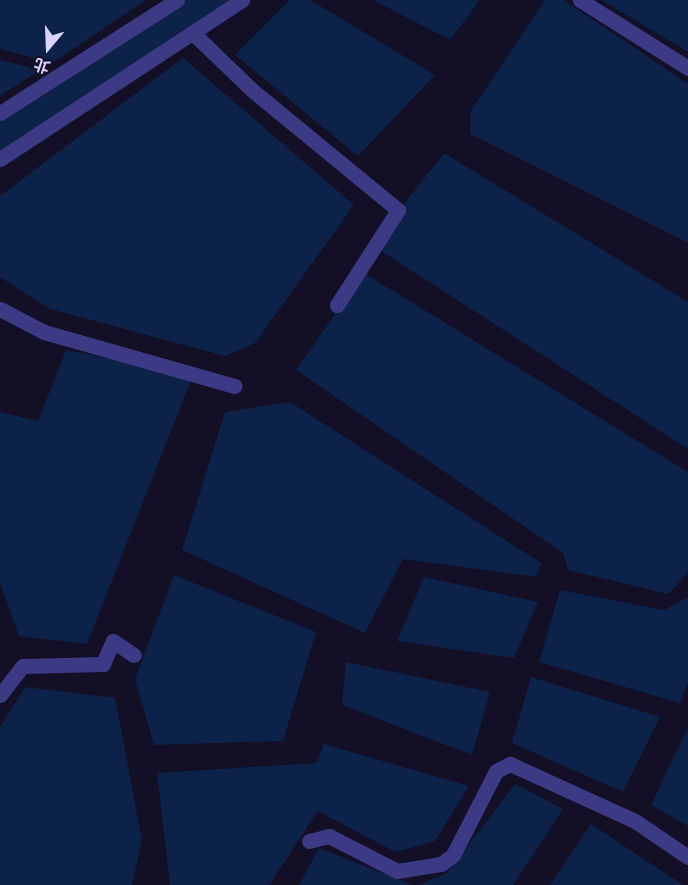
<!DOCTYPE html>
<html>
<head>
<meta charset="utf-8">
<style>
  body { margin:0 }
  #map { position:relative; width:688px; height:885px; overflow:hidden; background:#130f26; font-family:"DM Sans","Noto Sans TC",sans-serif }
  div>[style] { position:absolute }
  .water>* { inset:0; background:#0c2248 }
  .minor>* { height:15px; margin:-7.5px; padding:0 7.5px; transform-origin:7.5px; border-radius:7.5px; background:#3d3a85 }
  span { translate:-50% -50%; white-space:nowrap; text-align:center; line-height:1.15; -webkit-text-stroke:4.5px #130f26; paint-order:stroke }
  .north { position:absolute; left:18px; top:18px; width:60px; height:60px; -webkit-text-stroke:4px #130f26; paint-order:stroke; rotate:199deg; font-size:16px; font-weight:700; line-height:24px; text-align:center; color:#d9d4ff }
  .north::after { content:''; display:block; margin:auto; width:21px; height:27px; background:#d9d4ff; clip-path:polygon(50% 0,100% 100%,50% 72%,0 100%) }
</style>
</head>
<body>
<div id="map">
  <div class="water">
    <div style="clip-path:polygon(0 0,146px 0,52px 63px,0 49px)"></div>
    <div style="clip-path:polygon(187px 0,235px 0,0 158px,0 121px)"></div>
    <div style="clip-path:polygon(290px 0,310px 0,435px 75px,358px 156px,235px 55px)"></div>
    <div style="clip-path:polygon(373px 0,480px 0,450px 40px)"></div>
    <div style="clip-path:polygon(545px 0,564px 0,688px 84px,688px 243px,470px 134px,470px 112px)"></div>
    <div style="clip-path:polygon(601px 0,688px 0,688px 52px)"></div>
    <div style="clip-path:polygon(183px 58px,354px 205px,255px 343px,225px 356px,50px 309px,0 277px,0 196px)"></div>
    <div style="clip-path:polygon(0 60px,40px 70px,0 96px)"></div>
    <div style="clip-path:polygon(444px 153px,688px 302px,688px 449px,372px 245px)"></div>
    <div style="clip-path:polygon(364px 273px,688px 472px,688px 573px,668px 594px,568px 570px,563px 553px,296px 370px)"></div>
    <div style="clip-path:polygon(66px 350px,193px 375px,87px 644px,19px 636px,0 582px,0 412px,38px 421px)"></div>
    <div style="clip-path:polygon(290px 402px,541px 563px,536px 577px,403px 559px,365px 633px,182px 550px,225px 412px)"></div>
    <div style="clip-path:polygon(174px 575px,316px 632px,283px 741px,154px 745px,135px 679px)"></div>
    <div style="clip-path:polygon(424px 577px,538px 602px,514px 658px,397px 641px)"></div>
    <div style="clip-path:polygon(560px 590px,664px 610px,688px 597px,688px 682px,680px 703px,539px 662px)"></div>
    <div style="clip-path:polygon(346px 662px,490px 692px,472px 755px,342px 705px)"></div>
    <div style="clip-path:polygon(531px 677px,660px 717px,623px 792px,512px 743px)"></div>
    <div style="clip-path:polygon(25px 687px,115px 698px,142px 840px,132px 885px,0 885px,0 727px)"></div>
    <div style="clip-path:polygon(688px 727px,688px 826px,651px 805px)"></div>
    <div style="clip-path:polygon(324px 744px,469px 786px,435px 841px,395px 852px,318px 811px,269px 885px,170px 885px,157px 773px,316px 763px)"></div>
    <div style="clip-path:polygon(515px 784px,563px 809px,513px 885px,417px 885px,446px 874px)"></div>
    <div style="clip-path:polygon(591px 824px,683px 885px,550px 885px)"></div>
    <div style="clip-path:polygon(319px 848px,413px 885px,299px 885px)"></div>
  </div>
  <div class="minor">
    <div style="left:580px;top:0;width:128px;rotate:32.2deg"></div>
    <div style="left:195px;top:35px;width:79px;rotate:44deg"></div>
    <div style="left:252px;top:90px;width:189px;rotate:39.4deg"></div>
    <div style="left:398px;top:210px;width:113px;rotate:122.7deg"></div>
    <div style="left:0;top:113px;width:210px;rotate:-32.6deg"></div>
    <div style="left:0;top:159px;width:290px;rotate:-33.3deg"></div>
    <div style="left:0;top:309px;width:50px;rotate:27.6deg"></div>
    <div style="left:44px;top:332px;width:198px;rotate:15.8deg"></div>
    <div style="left:0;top:695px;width:37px;rotate:-52deg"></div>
    <div style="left:23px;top:666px;width:80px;rotate:-1.4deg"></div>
    <div style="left:103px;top:664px;width:25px;rotate:-67deg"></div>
    <div style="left:113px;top:641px;width:25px;rotate:34deg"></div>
    <div style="left:309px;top:841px;width:21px;rotate:-14deg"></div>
    <div style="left:329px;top:836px;width:76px;rotate:27.2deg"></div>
    <div style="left:397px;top:871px;width:45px;rotate:-9deg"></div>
    <div style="left:441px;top:864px;width:15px;rotate:-37deg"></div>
    <div style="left:453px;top:855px;width:94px;rotate:-62.9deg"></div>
    <div style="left:496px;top:771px;width:16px;rotate:-27deg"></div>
    <div style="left:510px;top:764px;width:137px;rotate:24.5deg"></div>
    <div style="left:635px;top:821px;width:64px;rotate:34.2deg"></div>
  </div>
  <div class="north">北</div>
</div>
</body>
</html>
